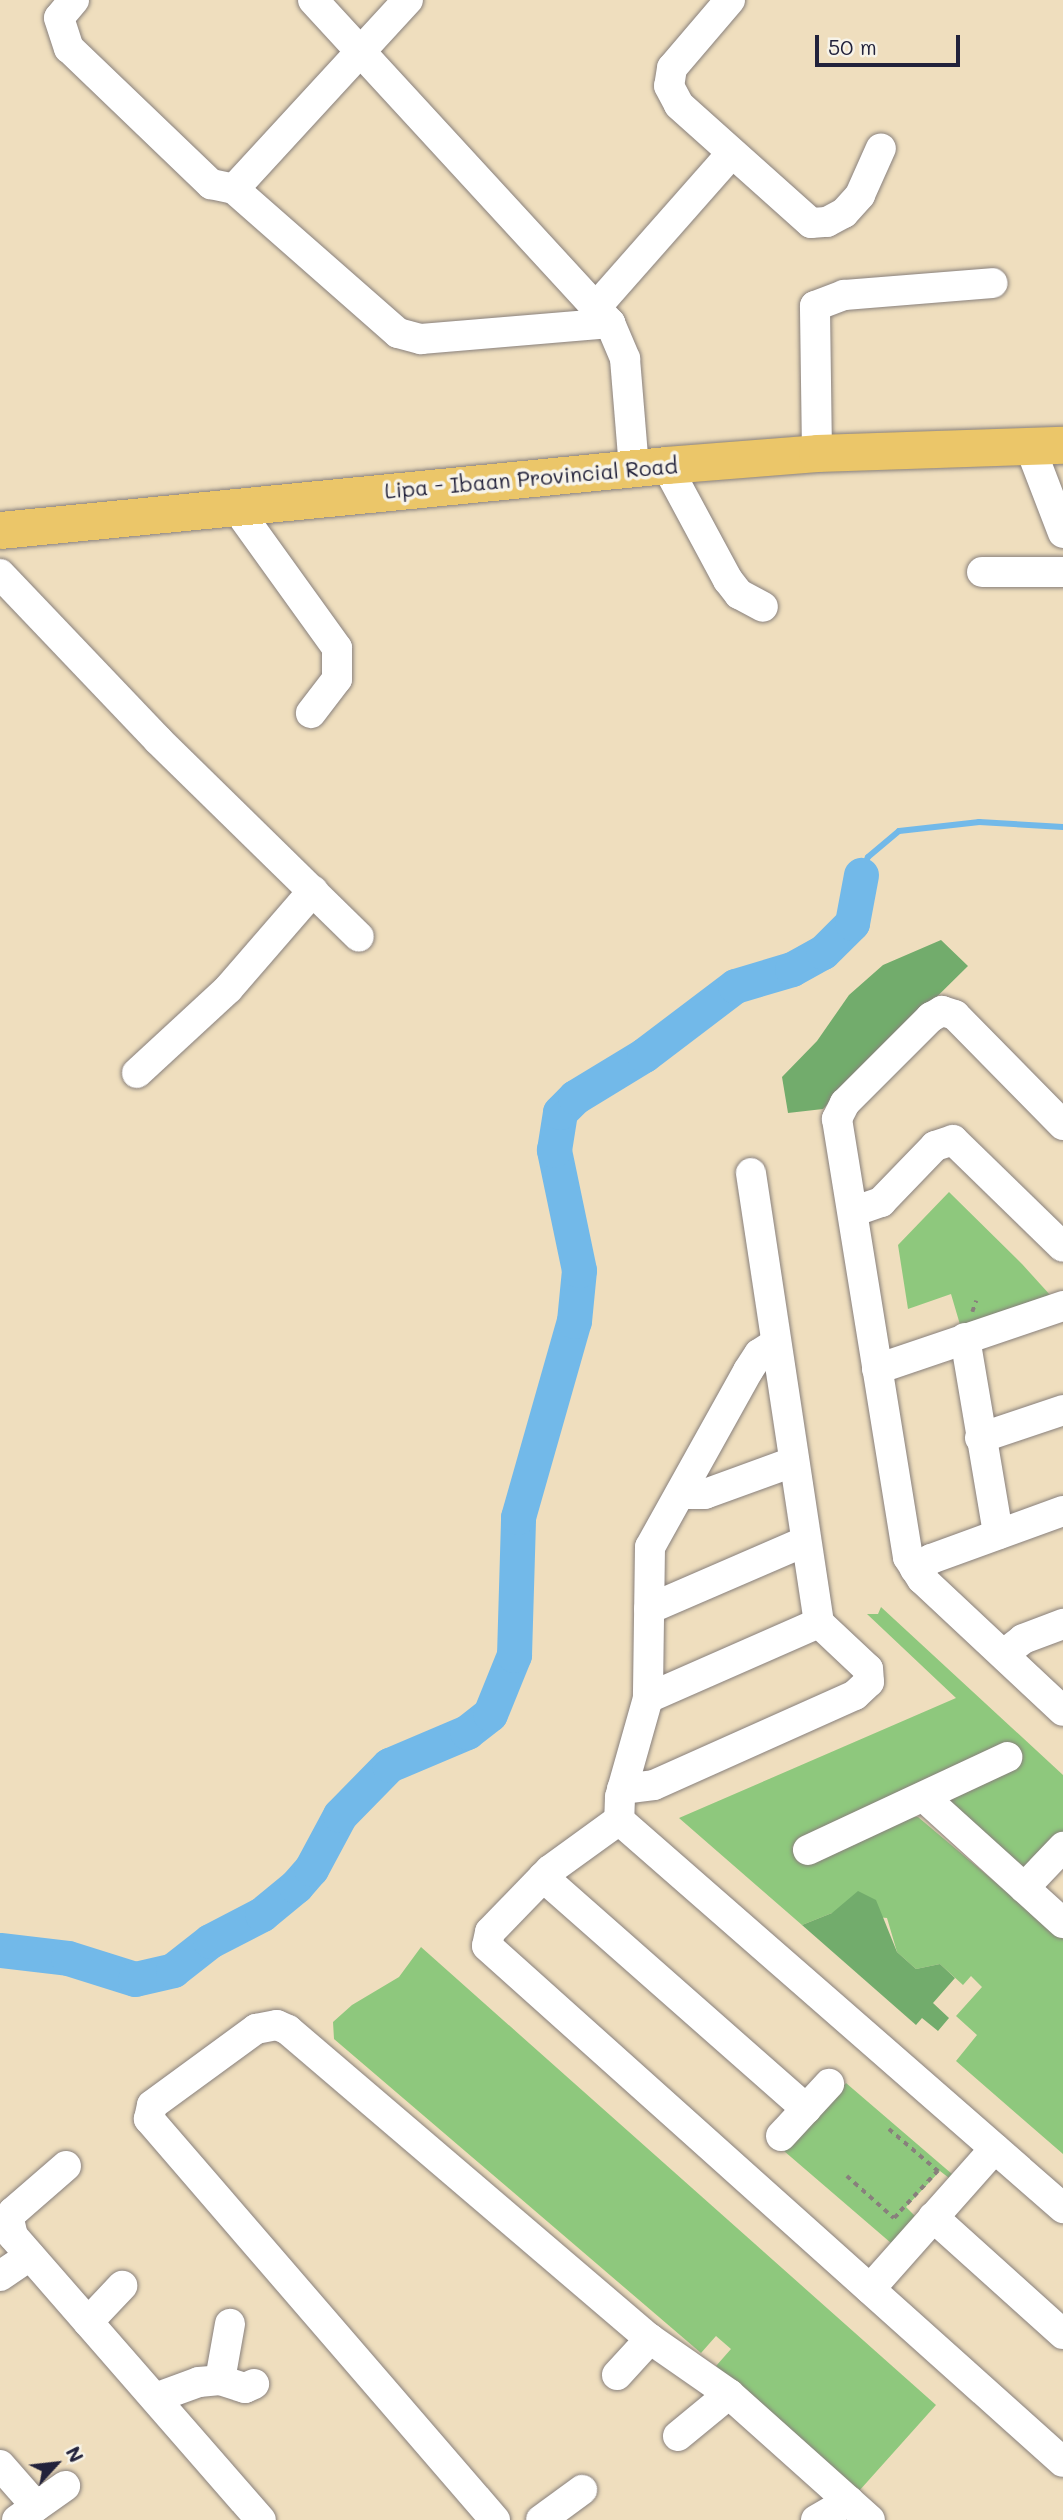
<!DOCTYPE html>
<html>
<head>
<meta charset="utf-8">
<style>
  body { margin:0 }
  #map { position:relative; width:1063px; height:2520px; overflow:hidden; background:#efdebe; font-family:Mali,sans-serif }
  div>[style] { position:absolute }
  .green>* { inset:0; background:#8ec87d }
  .forest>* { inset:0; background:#72ac6c }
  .stream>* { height:6px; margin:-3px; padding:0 3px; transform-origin:3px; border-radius:3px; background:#72b9e9 }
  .river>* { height:35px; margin:-17.5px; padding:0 17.5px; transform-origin:17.5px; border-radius:17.5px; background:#72b9e9 }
  .path>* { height:3.5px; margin-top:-1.75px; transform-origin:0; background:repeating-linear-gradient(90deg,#88807c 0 5px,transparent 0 10px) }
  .roads { filter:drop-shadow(0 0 2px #88807c) drop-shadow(0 0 2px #88807c) }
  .minor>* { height:30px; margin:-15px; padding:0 15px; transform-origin:15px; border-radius:15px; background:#fff }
  .major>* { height:37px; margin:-18.5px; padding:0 18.5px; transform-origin:18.5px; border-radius:18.5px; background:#ebc669 }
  span { translate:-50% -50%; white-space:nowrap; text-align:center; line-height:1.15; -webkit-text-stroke:7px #f7f3e8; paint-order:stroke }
  .street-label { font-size:21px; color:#22223b }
  .north { position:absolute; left:21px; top:2429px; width:70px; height:70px; -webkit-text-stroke:5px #f7f3e8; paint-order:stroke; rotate:63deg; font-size:19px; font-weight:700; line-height:28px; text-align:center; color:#22223b }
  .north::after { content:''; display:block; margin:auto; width:24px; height:32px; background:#22223b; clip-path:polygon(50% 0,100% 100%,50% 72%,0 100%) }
  .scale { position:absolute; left:815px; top:35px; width:145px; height:32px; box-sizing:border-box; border:4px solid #22223b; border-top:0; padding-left:9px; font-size:21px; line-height:24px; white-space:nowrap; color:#22223b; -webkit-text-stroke:5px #f7f3e8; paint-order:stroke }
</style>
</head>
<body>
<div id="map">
  <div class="green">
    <div style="clip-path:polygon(949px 1192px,1022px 1264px,1051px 1296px,961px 1328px,951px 1294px,908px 1309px,898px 1245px)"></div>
    <div style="clip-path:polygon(881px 1607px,1063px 1775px,1063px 1833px,1032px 1864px,1021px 1868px,944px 1801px,1020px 1764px,1006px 1749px,792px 1847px,810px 1861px,908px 1816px,918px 1817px,1063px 1939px,1063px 2154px,956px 2061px,977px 2035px,956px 2016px,982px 1987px,971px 1976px,963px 1985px,940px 1964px,916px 1969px,897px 1952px,887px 1918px,832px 1913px,802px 1925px,679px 1818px,956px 1698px,867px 1614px,878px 1614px)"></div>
    <div style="clip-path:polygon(421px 1947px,936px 2405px,859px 2491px,716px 2366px,731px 2349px,716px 2336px,701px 2353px,334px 2039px,333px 2022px,352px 2005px,399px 1977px)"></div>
    <div style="clip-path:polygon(846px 2083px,952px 2174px,949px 2178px,940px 2171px,906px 2207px,916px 2217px,891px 2243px,784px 2151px)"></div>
  </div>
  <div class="forest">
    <div style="clip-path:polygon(941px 940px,968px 966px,823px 1109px,788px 1113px,782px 1077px,817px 1041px,849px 995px,883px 965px)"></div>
    <div style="clip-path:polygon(858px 1891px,876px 1900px,897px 1952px,916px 1969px,940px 1964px,955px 1978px,933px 2003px,949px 2018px,938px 2031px,922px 2018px,916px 2025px,802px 1925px,832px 1913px)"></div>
  </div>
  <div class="stream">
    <div style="left:861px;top:875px;width:19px;rotate:-69deg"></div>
    <div style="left:868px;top:857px;width:40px;rotate:-40deg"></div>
    <div style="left:899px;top:831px;width:81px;rotate:-6.4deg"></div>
    <div style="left:979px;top:822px;width:84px;rotate:3.4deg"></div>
  </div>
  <div class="river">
    <div style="left:0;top:1950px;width:68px;rotate:6.7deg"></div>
    <div style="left:68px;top:1958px;width:70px;rotate:17.4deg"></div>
    <div style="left:135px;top:1979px;width:39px;rotate:-13deg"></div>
    <div style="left:173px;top:1970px;width:47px;rotate:-38.1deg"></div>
    <div style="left:210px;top:1941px;width:59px;rotate:-27.4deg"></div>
    <div style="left:262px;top:1914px;width:44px;rotate:-39.5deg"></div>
    <div style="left:296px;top:1886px;width:23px;rotate:-49deg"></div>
    <div style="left:311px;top:1869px;width:61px;rotate:-61.8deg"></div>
    <div style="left:340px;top:1815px;width:70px;rotate:-45.6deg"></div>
    <div style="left:389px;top:1765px;width:85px;rotate:-22.9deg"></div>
    <div style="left:467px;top:1732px;width:29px;rotate:-38deg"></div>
    <div style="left:490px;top:1714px;width:64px;rotate:-67.9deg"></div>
    <div style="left:514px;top:1655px;width:138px;rotate:-88.3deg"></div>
    <div style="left:518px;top:1517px;width:204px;rotate:-74.1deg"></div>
    <div style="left:574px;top:1321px;width:51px;rotate:-84.4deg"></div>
    <div style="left:579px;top:1270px;width:123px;rotate:-101.8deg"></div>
    <div style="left:554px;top:1150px;width:38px;rotate:-81deg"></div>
    <div style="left:560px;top:1112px;width:21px;rotate:-45deg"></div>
    <div style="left:575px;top:1097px;width:81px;rotate:-31.3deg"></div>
    <div style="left:644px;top:1055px;width:114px;rotate:-37.2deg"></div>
    <div style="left:735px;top:986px;width:59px;rotate:-16.6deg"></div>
    <div style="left:792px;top:969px;width:35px;rotate:-29deg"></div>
    <div style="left:823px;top:952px;width:41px;rotate:-45deg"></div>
    <div style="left:852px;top:923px;width:49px;rotate:-79.4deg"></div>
  </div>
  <div class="path">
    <div style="left:972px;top:1312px;width:12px;rotate:-70deg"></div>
    <div style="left:889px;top:2129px;width:65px;rotate:40.6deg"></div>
    <div style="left:938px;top:2171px;width:57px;rotate:132.9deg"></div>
    <div style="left:847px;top:2176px;width:63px;rotate:41.8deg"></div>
    <div style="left:894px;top:2218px;width:7px;rotate:-45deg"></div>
  </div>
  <div class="roads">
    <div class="minor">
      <div style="left:74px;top:0;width:23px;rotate:130deg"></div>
      <div style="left:59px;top:18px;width:32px;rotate:72deg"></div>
      <div style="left:69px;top:48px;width:197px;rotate:43.8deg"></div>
      <div style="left:211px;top:184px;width:24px;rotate:12deg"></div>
      <div style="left:234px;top:189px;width:218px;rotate:41.3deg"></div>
      <div style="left:398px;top:333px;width:24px;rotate:15deg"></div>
      <div style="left:421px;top:339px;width:190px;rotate:-4.8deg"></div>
      <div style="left:313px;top:0;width:439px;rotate:47.4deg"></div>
      <div style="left:610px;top:323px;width:39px;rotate:67deg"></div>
      <div style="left:625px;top:359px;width:109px;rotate:85.3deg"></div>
      <div style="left:730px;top:0;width:89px;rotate:130.5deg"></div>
      <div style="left:672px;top:68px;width:18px;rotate:99deg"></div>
      <div style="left:669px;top:86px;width:21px;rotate:62deg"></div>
      <div style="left:679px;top:105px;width:177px;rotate:41.8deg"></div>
      <div style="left:811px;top:223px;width:16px;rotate:-4deg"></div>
      <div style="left:827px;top:222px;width:19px;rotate:-28deg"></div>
      <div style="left:844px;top:213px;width:24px;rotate:-48deg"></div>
      <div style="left:860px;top:195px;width:51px;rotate:-65.9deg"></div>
      <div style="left:234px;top:189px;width:257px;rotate:-47.4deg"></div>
      <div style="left:597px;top:306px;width:203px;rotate:-48.6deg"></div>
      <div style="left:1030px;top:447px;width:92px;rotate:69deg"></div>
      <div style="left:817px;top:453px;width:147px;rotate:-90.8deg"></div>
      <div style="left:815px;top:306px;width:31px;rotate:-21deg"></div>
      <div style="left:844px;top:295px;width:149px;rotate:-4.6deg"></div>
      <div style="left:666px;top:465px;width:131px;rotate:61.7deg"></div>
      <div style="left:728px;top:580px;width:18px;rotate:52deg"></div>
      <div style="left:739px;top:594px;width:27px;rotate:28deg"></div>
      <div style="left:235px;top:506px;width:175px;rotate:54.3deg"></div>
      <div style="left:337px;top:648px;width:31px;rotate:90deg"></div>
      <div style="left:337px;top:679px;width:43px;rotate:127.4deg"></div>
      <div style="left:982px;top:572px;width:81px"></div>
      <div style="left:0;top:574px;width:229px;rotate:46.4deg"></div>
      <div style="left:158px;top:740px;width:281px;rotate:44.4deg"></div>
      <div style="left:137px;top:1073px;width:124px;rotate:-42.7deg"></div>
      <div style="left:228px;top:989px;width:130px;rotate:-49.1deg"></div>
      <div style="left:1063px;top:1125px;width:154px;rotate:-134.5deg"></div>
      <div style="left:955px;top:1015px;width:14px;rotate:-163deg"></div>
      <div style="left:942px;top:1011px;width:13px;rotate:151deg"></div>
      <div style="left:931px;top:1017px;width:122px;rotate:135deg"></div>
      <div style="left:845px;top:1103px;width:18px;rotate:117deg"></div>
      <div style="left:837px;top:1119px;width:444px;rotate:80.8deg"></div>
      <div style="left:908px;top:1557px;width:26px;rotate:58deg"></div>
      <div style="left:922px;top:1579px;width:193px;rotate:43.1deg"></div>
      <div style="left:855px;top:1211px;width:28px;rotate:-19deg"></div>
      <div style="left:881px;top:1202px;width:78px;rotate:-46deg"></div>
      <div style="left:935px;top:1146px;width:19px;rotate:-18deg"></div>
      <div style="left:953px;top:1140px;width:153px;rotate:44.2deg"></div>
      <div style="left:965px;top:1338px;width:199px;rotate:80.4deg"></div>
      <div style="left:776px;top:1343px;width:20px;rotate:147deg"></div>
      <div style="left:759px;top:1354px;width:20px;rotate:123deg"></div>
      <div style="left:748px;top:1371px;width:201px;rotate:119.1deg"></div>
      <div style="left:650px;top:1547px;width:151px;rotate:90.8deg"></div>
      <div style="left:648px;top:1698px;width:103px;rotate:105.8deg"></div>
      <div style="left:620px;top:1797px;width:23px;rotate:92deg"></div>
      <div style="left:619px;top:1820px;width:85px;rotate:144.1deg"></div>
      <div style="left:550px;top:1870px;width:86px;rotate:134.1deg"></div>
      <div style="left:490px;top:1932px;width:14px;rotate:102deg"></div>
      <div style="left:487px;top:1946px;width:773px;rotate:41.86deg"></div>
      <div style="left:877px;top:1369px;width:196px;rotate:-18.7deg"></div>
      <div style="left:980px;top:1438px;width:88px;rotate:-18.6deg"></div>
      <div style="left:680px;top:1494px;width:25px"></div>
      <div style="left:705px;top:1494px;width:94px;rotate:-20deg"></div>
      <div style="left:915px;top:1569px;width:19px;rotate:-32deg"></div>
      <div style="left:931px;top:1559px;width:140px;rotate:-20deg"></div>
      <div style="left:649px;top:1609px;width:169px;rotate:-23.4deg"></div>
      <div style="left:1004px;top:1654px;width:24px;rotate:-38deg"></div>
      <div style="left:1023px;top:1639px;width:43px;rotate:-20.6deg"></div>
      <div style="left:648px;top:1698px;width:187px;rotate:-23.7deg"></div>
      <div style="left:622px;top:1789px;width:32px;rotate:-7deg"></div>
      <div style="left:654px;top:1785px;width:220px;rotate:-24.1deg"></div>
      <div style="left:855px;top:1695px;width:19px;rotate:-43deg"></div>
      <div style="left:869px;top:1682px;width:13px;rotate:-94deg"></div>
      <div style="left:868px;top:1669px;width:67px;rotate:-136.8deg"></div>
      <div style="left:819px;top:1623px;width:455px;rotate:-98.6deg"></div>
      <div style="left:925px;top:1798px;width:186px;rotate:42.2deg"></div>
      <div style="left:619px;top:1820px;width:590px;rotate:41.15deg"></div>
      <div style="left:808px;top:1850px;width:220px;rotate:-25deg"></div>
      <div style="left:543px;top:1877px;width:351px;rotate:41.4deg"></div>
      <div style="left:1024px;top:1888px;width:57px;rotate:-46.4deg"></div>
      <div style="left:781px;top:2136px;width:71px;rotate:-47.3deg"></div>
      <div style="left:66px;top:2166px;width:70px;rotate:139deg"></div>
      <div style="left:13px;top:2212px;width:8px;rotate:120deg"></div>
      <div style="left:9px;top:2219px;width:17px;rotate:77deg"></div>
      <div style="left:13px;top:2236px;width:377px;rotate:48.9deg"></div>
      <div style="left:933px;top:2217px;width:175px;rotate:42deg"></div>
      <div style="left:0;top:2276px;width:36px;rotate:-34deg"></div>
      <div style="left:870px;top:2289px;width:188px;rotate:-48.4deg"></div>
      <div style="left:88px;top:2322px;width:50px;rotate:-46.6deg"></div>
      <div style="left:617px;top:2375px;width:49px;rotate:-47.5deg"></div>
      <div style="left:220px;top:2380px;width:57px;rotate:-79.9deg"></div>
      <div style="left:155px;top:2398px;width:47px;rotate:-20deg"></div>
      <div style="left:199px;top:2382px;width:21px;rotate:-5deg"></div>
      <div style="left:220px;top:2380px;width:26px;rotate:18deg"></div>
      <div style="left:245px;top:2388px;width:10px;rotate:-24deg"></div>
      <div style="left:678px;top:2436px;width:66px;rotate:-39.5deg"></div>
      <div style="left:0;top:2465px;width:55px;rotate:48.7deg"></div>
      <div style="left:17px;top:2520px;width:59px;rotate:-35.3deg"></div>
      <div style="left:495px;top:2520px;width:530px;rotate:-130.79deg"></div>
      <div style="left:149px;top:2119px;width:14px;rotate:-78deg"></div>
      <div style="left:152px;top:2105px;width:129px;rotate:-36.2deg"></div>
      <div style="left:256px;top:2029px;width:21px;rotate:-11deg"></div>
      <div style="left:277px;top:2025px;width:12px;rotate:24deg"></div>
      <div style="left:288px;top:2030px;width:476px;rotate:40.5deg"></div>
      <div style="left:650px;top:2339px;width:96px;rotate:34.8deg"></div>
      <div style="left:729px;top:2394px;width:189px;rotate:41.8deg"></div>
      <div style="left:541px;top:2520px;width:51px;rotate:-36.2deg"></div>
      <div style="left:816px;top:2520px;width:38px;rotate:-30deg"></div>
    </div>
    <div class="major">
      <div style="left:0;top:530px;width:669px;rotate:-5.57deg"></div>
      <div style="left:666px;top:465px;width:151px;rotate:-4.5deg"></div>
      <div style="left:817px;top:453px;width:246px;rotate:-1.9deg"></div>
    </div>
  </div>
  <div class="street-label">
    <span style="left:531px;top:478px;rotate:-5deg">Lipa - Ibaan Provincial Road</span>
  </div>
  <div class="north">N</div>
  <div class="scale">50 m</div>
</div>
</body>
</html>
